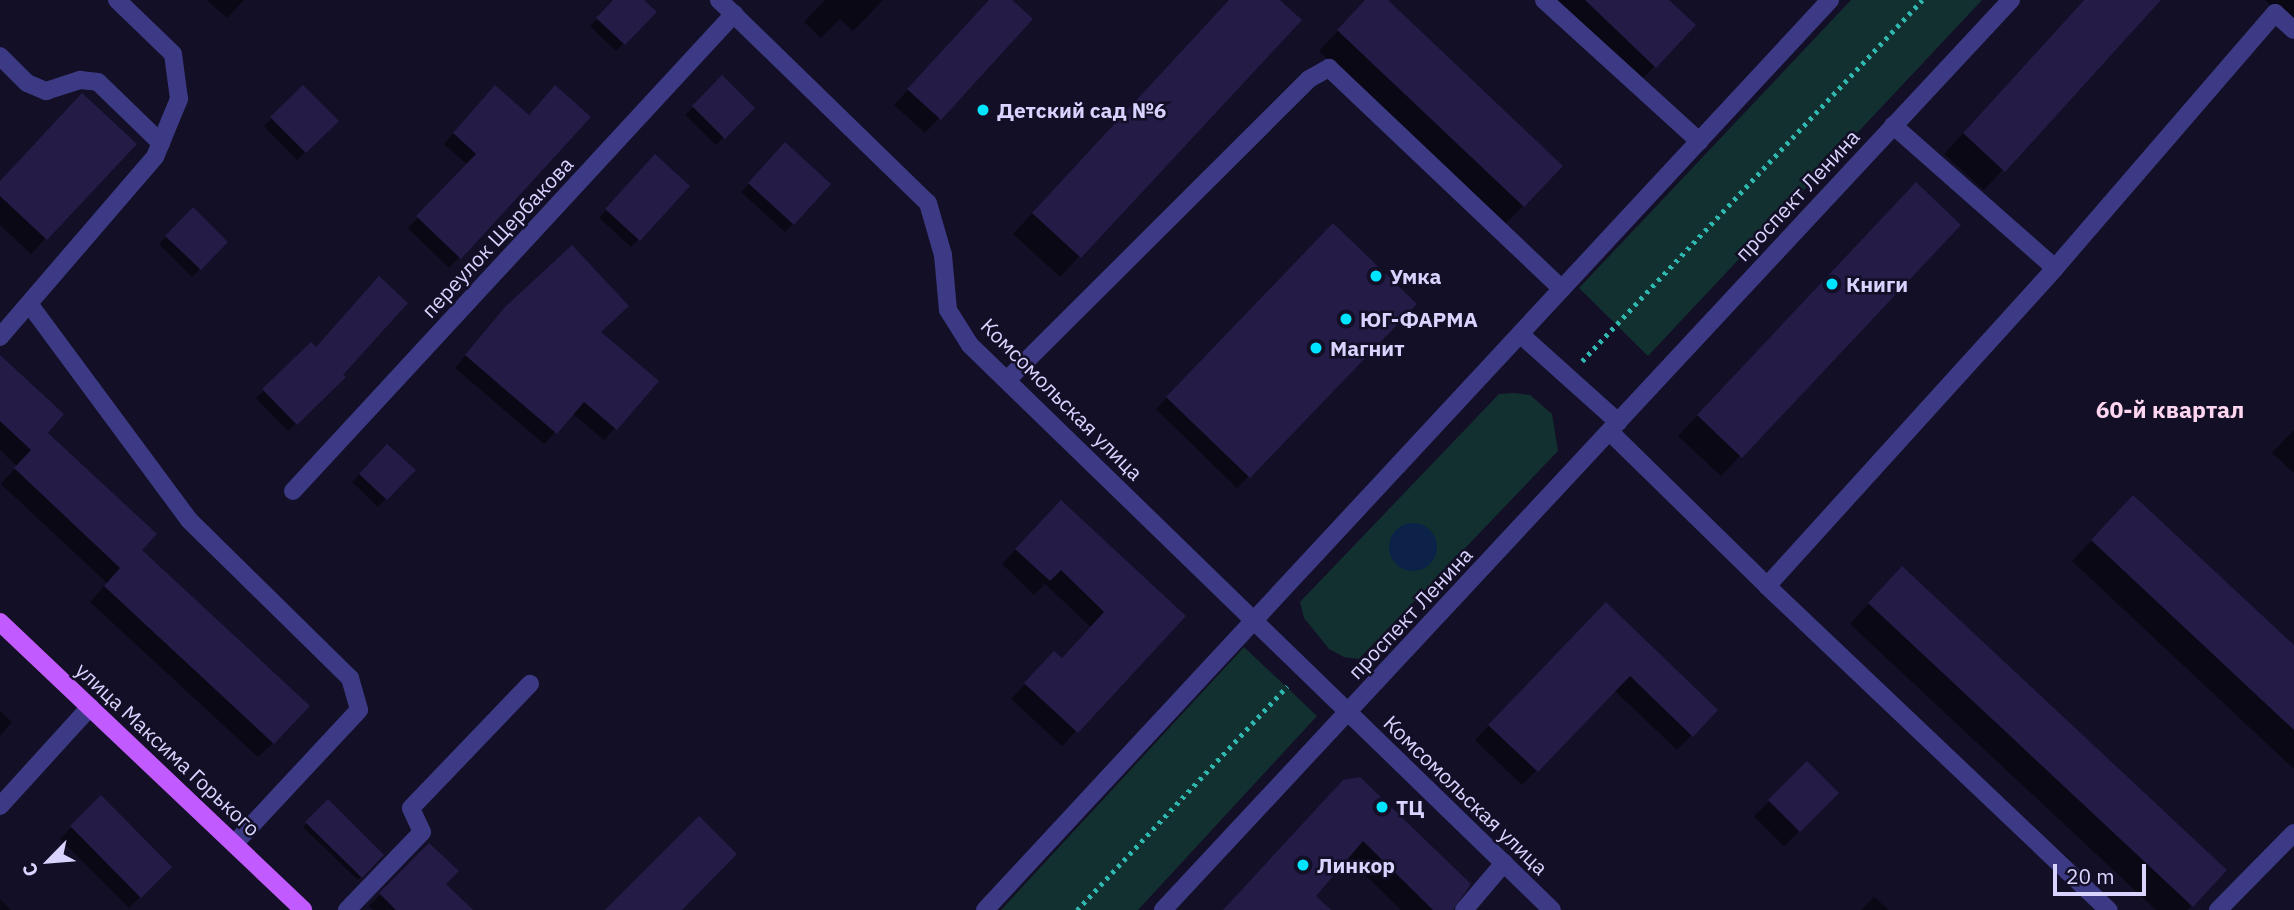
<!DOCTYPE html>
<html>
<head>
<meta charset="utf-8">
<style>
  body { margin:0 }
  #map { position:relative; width:2294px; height:910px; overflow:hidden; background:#130f26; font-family:"IBM Plex Sans",sans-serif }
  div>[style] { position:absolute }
  .green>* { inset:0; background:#12302f }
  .water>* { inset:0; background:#0c2248 }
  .round { border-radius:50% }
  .shadow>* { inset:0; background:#0007 }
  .building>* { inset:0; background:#241b47 }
  .path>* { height:4.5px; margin-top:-2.25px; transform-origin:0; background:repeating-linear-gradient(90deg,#2fb8b0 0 3.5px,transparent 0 8.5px) }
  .minor>* { height:18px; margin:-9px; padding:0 9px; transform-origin:9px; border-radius:9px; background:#3d3a85 }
  .major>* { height:18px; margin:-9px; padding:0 9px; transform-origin:9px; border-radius:9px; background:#c25bff }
  .dots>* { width:19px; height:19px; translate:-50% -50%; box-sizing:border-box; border:4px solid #130f26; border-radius:50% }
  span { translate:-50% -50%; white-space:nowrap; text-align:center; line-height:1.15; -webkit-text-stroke:5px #130f26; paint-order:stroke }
  .poi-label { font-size:21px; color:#d9d4ff; font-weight:700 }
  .left { translate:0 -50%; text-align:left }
  .street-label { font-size:21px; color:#d9d4ff }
  .neighbourhood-label { font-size:23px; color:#ffd6f0; font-weight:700 }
  .north { position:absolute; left:14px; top:826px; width:70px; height:70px; -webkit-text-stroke:5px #130f26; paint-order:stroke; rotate:245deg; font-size:19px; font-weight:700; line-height:28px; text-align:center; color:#d9d4ff }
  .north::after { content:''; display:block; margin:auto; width:24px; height:32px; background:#d9d4ff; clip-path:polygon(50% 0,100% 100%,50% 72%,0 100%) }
  .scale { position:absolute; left:2053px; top:864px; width:93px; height:32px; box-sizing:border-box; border:4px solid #d9d4ff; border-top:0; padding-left:9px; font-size:21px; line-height:24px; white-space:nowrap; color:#d9d4ff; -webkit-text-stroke:5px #130f26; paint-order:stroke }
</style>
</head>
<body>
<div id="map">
  <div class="green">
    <div style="clip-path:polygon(1851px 0,1982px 0,1648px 356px,1579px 288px)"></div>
    <div style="clip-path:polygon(1514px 393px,1530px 395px,1552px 414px,1558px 451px,1359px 659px,1344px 657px,1329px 649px,1304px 618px,1300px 602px,1499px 394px)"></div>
    <div style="clip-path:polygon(1244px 647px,1317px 716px,1138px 910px,1001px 910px)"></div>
  </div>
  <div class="water">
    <div class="round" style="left:1389px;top:523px;width:48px;height:48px"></div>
  </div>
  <div class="shadow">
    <div style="clip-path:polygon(207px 0,244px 0,227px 18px)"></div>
    <div style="clip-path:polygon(615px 0,642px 0,654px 12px,616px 51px,590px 26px)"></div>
    <div style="clip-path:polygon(825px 0,883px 0,853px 31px,840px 19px,821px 38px,804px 22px)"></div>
    <div style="clip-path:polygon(991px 0,1010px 0,939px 118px,925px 133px,894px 105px)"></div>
    <div style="clip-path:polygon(1230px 0,1278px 0,1299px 20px,1060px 277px,1013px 234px)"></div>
    <div style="clip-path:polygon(1367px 0,1385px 0,1523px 206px,1503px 226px,1319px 51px)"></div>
    <div style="clip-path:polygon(1545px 0,1667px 0,1655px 66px,1635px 86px)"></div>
    <div style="clip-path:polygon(2084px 0,2158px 0,1984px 190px,1944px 154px)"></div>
    <div style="clip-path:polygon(2265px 0,2294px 0,2294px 27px)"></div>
    <div style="clip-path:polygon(722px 78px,752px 108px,716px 145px,685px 115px)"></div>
    <div style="clip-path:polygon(303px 87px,336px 121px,297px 160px,264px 126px)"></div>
    <div style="clip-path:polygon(485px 98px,528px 117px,589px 117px,449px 268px,408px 228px,468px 165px,444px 144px)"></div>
    <div style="clip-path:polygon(134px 144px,31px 254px,0 225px,0 183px)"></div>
    <div style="clip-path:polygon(778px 152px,829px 184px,785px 232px,741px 192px)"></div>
    <div style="clip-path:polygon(648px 164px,687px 186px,631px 247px,599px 218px)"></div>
    <div style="clip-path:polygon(1897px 205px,1959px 225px,1721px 476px,1678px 436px)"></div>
    <div style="clip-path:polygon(193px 209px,226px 242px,192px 277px,159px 244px)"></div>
    <div style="clip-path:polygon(1333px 225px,1415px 304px,1237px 488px,1156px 409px)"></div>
    <div style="clip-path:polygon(494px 321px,599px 332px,656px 381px,604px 440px,572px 413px,544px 444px,455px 368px)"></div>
    <div style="clip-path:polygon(311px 344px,343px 377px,288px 431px,256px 398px)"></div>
    <div style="clip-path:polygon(0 362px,45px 433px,139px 550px,273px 743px,258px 757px,90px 602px,107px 583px,1px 484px,17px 466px,0 450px)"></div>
    <div style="clip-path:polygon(2294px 430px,2294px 473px,2272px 453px)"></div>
    <div style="clip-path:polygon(387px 446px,413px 470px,378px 507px,352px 482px)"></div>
    <div style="clip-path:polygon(1046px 517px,1184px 616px,1062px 746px,1011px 699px,1040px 668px,1061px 659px,1091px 627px,1045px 584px,1034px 595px,1002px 564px)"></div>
    <div style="clip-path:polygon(2114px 517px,2294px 648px,2294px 769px,2072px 561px)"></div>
    <div style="clip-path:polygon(1883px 588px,2224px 870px,2187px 910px,2156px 910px,1850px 624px)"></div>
    <div style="clip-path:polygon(1591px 619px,1716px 710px,1677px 750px,1614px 690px,1522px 785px,1475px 740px)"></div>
    <div style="clip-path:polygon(0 711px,12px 722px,0 736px)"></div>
    <div style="clip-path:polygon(1807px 764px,1837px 793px,1784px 846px,1754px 816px)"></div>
    <div style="clip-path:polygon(101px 798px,170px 867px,129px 908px,60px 839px)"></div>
    <div style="clip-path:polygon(1327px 798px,1452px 910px,1401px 910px,1347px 857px,1314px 896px,1328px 910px,1224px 910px)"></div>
    <div style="clip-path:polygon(328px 801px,382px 855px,358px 880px,303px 827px)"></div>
    <div style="clip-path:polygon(429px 846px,444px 884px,471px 910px,373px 910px,369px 906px)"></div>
    <div style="clip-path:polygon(1874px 897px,1889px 910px,1861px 910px)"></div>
    <div style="clip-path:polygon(0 899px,11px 910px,0 910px)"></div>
  </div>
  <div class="building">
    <div style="clip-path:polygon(613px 0,644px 0,657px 12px,625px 45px,596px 18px)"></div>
    <div style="clip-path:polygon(989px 0,1012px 0,1033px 19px,941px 120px,907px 89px)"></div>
    <div style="clip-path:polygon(1229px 0,1280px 0,1302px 20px,1081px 258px,1032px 213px)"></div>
    <div style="clip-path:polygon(1365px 0,1388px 0,1563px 166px,1524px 207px,1337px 30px)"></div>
    <div style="clip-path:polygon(1585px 0,1669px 0,1696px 25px,1656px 68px)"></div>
    <div style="clip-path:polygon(2084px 0,2161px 0,2005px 172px,1963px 133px)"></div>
    <div style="clip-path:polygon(722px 75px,755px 108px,725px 139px,692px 106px)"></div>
    <div style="clip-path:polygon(303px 85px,339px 121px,306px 153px,270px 117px)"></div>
    <div style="clip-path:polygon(495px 85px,529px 115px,555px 85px,591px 117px,461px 259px,416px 216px,476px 154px,453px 133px)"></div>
    <div style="clip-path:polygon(82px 93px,137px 144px,47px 240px,0 196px,0 181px)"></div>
    <div style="clip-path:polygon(785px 142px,831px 184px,794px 225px,748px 183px)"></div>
    <div style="clip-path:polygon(655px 154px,690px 186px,640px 241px,605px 209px)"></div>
    <div style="clip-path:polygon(1916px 182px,1961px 225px,1742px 458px,1697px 415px)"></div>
    <div style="clip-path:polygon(193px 207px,228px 242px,201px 270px,165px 236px)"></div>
    <div style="clip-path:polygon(1333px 223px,1417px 304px,1250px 478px,1166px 397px)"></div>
    <div style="clip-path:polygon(572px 245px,629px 306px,601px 332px,659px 381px,617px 430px,584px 402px,557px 434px,465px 355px,505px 307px)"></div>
    <div style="clip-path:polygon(379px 276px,408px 303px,343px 375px,346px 377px,297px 425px,262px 389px,311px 342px,316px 347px)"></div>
    <div style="clip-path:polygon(0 355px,64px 414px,48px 433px,157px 534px,142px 550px,310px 706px,274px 744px,104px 586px,120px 568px,14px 468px,31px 450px,0 421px)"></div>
    <div style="clip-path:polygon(387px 444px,416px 470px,387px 500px,359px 474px)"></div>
    <div style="clip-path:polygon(2133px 495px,2294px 645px,2294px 730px,2091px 540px)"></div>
    <div style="clip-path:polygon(1061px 500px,1186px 616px,1078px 733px,1024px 683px,1054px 651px,1062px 658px,1104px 612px,1061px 570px,1050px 581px,1015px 549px)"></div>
    <div style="clip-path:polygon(1902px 566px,2227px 870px,2193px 907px,1868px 603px)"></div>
    <div style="clip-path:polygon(1606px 602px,1718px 710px,1693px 737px,1630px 676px,1538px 772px,1488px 725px)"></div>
    <div style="clip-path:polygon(1807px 761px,1839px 793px,1800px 832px,1768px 800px)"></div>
    <div style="clip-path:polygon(1360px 777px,1471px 884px,1453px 910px,1433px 910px,1363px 841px,1316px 896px,1331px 910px,1223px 910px,1343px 780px)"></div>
    <div style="clip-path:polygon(101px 795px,172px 867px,141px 898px,70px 826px)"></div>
    <div style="clip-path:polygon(328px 799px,384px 855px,362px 878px,305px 822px)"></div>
    <div style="clip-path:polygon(699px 816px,737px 854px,682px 910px,605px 910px)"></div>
    <div style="clip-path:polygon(429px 843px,459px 871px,446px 884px,473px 910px,396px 910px,379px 893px)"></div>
  </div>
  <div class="path">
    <div style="left:1582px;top:361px;width:496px;rotate:-46.7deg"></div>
    <div style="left:1077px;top:910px;width:307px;rotate:-46.8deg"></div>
  </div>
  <div class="minor">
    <div style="left:719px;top:0;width:291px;rotate:44.2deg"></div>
    <div style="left:928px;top:203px;width:54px;rotate:73.9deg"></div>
    <div style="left:943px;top:255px;width:55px;rotate:84.8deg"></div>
    <div style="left:948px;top:310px;width:41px;rotate:57.8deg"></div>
    <div style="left:970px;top:345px;width:811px;rotate:44.15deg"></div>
    <div style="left:1544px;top:0;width:210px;rotate:42.3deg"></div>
    <div style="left:0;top:56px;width:38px;rotate:45deg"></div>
    <div style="left:27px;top:83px;width:21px;rotate:23deg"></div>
    <div style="left:46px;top:91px;width:36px;rotate:-18deg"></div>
    <div style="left:80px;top:80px;width:18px;rotate:6deg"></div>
    <div style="left:98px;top:82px;width:88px;rotate:44.1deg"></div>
    <div style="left:2055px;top:268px;width:337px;rotate:-49.2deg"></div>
    <div style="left:2275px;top:13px;width:25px;rotate:42deg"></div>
    <div style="left:30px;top:305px;width:267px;rotate:53.5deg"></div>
    <div style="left:189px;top:520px;width:226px;rotate:44.5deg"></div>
    <div style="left:350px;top:678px;width:33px;rotate:74deg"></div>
    <div style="left:359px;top:710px;width:183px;rotate:133deg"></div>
    <div style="left:1520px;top:334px;width:132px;rotate:41.9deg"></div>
    <div style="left:0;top:337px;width:238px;rotate:-49.3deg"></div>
    <div style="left:155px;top:157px;width:63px;rotate:-67.5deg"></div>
    <div style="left:179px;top:99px;width:45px;rotate:-97.6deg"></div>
    <div style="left:173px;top:54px;width:78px;rotate:-136deg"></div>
    <div style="left:1007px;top:380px;width:426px;rotate:-44.9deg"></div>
    <div style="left:1309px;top:79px;width:23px;rotate:-29deg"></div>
    <div style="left:1329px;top:68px;width:321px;rotate:43.5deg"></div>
    <div style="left:1610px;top:432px;width:220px;rotate:44.4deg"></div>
    <div style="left:1767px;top:586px;width:471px;rotate:43.5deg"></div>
    <div style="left:293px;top:491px;width:650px;rotate:-47.25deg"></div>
    <div style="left:1767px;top:586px;width:429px;rotate:-47.8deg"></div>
    <div style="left:2055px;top:268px;width:216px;rotate:-138.6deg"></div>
    <div style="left:0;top:806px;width:134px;rotate:-47.7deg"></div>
    <div style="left:347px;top:910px;width:108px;rotate:-46.1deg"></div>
    <div style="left:422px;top:832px;width:26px;rotate:-115deg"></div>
    <div style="left:411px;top:808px;width:172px;rotate:-46.2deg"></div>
    <div style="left:985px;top:910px;width:1242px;rotate:-47.12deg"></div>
    <div style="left:1163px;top:910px;width:1244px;rotate:-47.02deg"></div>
    <div style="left:1464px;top:910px;width:62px;rotate:-49.6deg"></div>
    <div style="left:2218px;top:910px;width:108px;rotate:-45.4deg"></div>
  </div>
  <div class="major">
    <div style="left:0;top:622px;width:418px;rotate:43.5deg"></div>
  </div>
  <div class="dots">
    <div style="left:983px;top:110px;background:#00e5ff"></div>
    <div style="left:1376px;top:276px;background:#00e5ff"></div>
    <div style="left:1832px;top:284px;background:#00e5ff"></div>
    <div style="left:1346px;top:319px;background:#00e5ff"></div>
    <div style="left:1316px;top:348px;background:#00e5ff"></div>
    <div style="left:1382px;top:807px;background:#00e5ff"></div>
    <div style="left:1303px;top:865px;background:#00e5ff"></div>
  </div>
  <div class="poi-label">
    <span class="left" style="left:997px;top:110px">Детский сад №6</span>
    <span class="left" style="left:1390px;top:276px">Умка</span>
    <span class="left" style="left:1846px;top:284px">Книги</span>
    <span class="left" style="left:1360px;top:319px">ЮГ-ФАРМА</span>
    <span class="left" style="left:1330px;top:348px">Магнит</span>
    <span class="left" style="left:1396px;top:807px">ТЦ</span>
    <span class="left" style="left:1317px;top:865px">Линкор</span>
  </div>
  <div class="street-label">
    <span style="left:1797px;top:195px;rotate:-47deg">проспект Ленина</span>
    <span style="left:497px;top:237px;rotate:-47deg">переулок Щербакова</span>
    <span style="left:1062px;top:399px;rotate:45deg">Комсомольская улица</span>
    <span style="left:1410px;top:613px;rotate:-47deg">проспект Ленина</span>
    <span style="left:168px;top:749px;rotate:43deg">улица Максима Горького</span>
    <span style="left:1466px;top:795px;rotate:44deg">Комсомольская улица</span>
  </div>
  <div class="neighbourhood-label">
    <span style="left:2170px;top:409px">60-й квартал</span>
  </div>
  <div class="north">С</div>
  <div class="scale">20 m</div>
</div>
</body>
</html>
